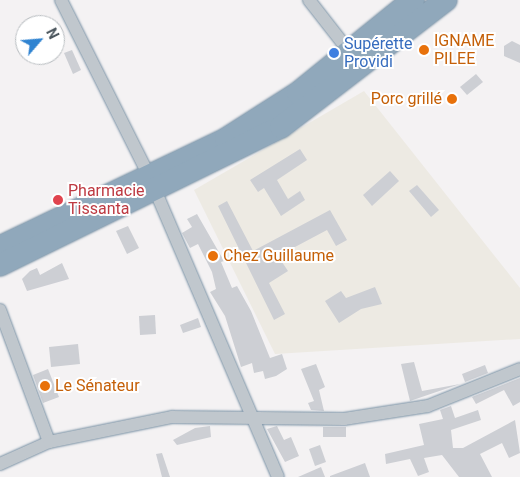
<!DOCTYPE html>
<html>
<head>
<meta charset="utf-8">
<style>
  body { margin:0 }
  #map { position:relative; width:520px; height:477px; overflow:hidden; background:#f4f2f3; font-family:Roboto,sans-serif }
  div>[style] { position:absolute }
  .commercial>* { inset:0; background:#edeae3 }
  .building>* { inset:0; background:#cdcfd4 }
  .roads { filter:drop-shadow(0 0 1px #7b93a6) drop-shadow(0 0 1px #7b93a6) }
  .street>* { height:12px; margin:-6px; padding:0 6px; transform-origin:6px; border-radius:6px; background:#c0c7cd }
  .highway>* { height:22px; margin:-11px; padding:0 11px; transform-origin:11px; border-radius:11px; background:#90a8bb }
  .dots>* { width:14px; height:14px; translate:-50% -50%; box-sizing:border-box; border:2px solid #fff; border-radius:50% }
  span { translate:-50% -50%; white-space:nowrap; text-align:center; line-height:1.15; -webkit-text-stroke:4px #fff; paint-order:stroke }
  .food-label { font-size:16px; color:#c56008 }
  .left { translate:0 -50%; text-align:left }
  .right { translate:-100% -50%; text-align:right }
  .shop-label { font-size:16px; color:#366cbe }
  .health-label { font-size:16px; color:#be3a42 }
  .north { position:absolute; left:15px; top:15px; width:50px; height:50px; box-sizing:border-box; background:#fff; border:1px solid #b7bcbf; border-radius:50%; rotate:63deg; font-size:14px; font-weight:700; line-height:20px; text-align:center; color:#4c575e }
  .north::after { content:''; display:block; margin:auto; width:18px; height:22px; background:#2f83d1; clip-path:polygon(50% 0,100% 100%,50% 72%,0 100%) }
</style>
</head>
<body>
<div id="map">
  <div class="commercial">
    <div style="clip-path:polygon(364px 91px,520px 288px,520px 339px,275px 354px,194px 190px)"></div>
  </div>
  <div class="building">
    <div style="clip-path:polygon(512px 41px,520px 45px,520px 63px,504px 56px,504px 46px)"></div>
    <div style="clip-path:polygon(72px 50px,81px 70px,73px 74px,64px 53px)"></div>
    <div style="clip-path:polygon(476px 74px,483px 82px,467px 95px,460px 87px)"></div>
    <div style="clip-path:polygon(300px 149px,307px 160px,277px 180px,288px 199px,300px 191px,305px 200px,281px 216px,264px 188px,258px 192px,250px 180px)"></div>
    <div style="clip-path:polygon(390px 171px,399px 181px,372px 206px,363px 195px)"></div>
    <div style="clip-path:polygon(417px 185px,439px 210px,431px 217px,409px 191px)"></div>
    <div style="clip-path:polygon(227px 201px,253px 251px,330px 210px,347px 240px,336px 246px,327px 230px,278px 256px,288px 271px,269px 283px,285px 314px,274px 320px,218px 206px)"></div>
    <div style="clip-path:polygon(197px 214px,224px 261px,221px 262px,232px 288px,237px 286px,251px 311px,270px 358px,282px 354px,287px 369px,276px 376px,265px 379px,263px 371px,254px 373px,252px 363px,241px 367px,225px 316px,210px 292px,216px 289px,212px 272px,198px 244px,190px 248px,182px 233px,192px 227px,187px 219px)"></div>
    <div style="clip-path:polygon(128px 226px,139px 248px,127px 254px,116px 231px)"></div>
    <div style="clip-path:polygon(62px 263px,69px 279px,27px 291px,22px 279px,30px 271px,37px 268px,40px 275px)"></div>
    <div style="clip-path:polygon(375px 287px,382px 304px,361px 309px,339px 323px,325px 301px,341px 291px,346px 298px)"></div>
    <div style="clip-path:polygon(155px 315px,156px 334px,140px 335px,139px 316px)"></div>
    <div style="clip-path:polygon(198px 318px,201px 327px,183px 333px,180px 325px)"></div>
    <div style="clip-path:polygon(78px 344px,80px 364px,51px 367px,49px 347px)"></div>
    <div style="clip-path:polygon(414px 362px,422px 391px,460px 384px,410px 401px,401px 364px)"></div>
    <div style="clip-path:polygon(316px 364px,325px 387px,319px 390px,324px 411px,311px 410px,308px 403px,314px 401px,301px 369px)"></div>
    <div style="clip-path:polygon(485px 365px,488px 373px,465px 382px,462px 374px)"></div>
    <div style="clip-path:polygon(48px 369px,59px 397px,43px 403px,33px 375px)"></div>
    <div style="clip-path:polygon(520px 378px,520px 402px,513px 406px,504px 390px,476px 404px,472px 397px)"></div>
    <div style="clip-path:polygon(451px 406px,455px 418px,478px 410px,481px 420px,451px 430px,453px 448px,463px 448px,515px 420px,520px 453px,509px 458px,502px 443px,480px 454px,492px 477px,459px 477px,442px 455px,424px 458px,429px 472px,418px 476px,410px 459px,386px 464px,385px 454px,424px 445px,419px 424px,443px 419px,440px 410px)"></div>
    <div style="clip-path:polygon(210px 426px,211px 437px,177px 445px,173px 440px,195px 428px)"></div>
    <div style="clip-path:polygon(277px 426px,284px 440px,291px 437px,299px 456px,285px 462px,267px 429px)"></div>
    <div style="clip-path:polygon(323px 427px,346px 427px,346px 437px,323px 437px)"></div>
    <div style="clip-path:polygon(320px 445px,326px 462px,315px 466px,309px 449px)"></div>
    <div style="clip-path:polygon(162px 453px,170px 477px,162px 477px,156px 454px)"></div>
    <div style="clip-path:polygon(365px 463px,370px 477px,330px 477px,330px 476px)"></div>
    <div style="clip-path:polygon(321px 467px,325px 477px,298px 477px)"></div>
  </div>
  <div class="roads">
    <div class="street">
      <div style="left:61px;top:0;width:197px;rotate:63.4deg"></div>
      <div style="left:149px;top:176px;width:327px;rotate:66.8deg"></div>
      <div style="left:309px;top:0;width:70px;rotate:52deg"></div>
      <div style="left:0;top:310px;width:141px;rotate:69.6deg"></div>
      <div style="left:0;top:464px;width:54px;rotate:-24.2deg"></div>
      <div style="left:49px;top:442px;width:126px;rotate:-11.5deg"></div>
      <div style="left:172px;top:417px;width:172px;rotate:0.7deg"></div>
      <div style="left:344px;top:419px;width:85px;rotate:-8.8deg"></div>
      <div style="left:428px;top:406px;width:99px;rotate:-21.9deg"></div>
    </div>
    <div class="highway">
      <div style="left:0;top:247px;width:250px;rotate:-25.5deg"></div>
      <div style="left:226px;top:139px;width:85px;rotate:-32.6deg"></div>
      <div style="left:298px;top:93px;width:148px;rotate:-39deg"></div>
      <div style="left:0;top:265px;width:313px;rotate:-26.2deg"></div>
      <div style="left:281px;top:127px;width:208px;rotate:-37.6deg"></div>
    </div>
  </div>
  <div class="dots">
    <div style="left:424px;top:50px;background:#e8710a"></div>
    <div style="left:334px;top:53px;background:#3f7fe0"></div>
    <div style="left:452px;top:99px;background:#e8710a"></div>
    <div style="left:58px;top:200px;background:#e0444e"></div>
    <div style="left:213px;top:256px;background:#e8710a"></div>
    <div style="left:45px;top:386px;background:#e8710a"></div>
  </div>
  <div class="food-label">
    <span class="left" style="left:434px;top:50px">IGNAME<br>PILEE</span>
    <span class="right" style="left:442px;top:99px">Porc grillé</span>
    <span class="left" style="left:223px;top:256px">Chez Guillaume</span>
    <span class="left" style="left:55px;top:386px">Le Sénateur</span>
  </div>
  <div class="shop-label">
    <span class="left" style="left:344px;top:53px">Supérette<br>Providi</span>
  </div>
  <div class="health-label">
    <span class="left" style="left:68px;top:200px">Pharmacie<br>Tissanta</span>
  </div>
  <div class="north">N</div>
</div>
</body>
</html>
